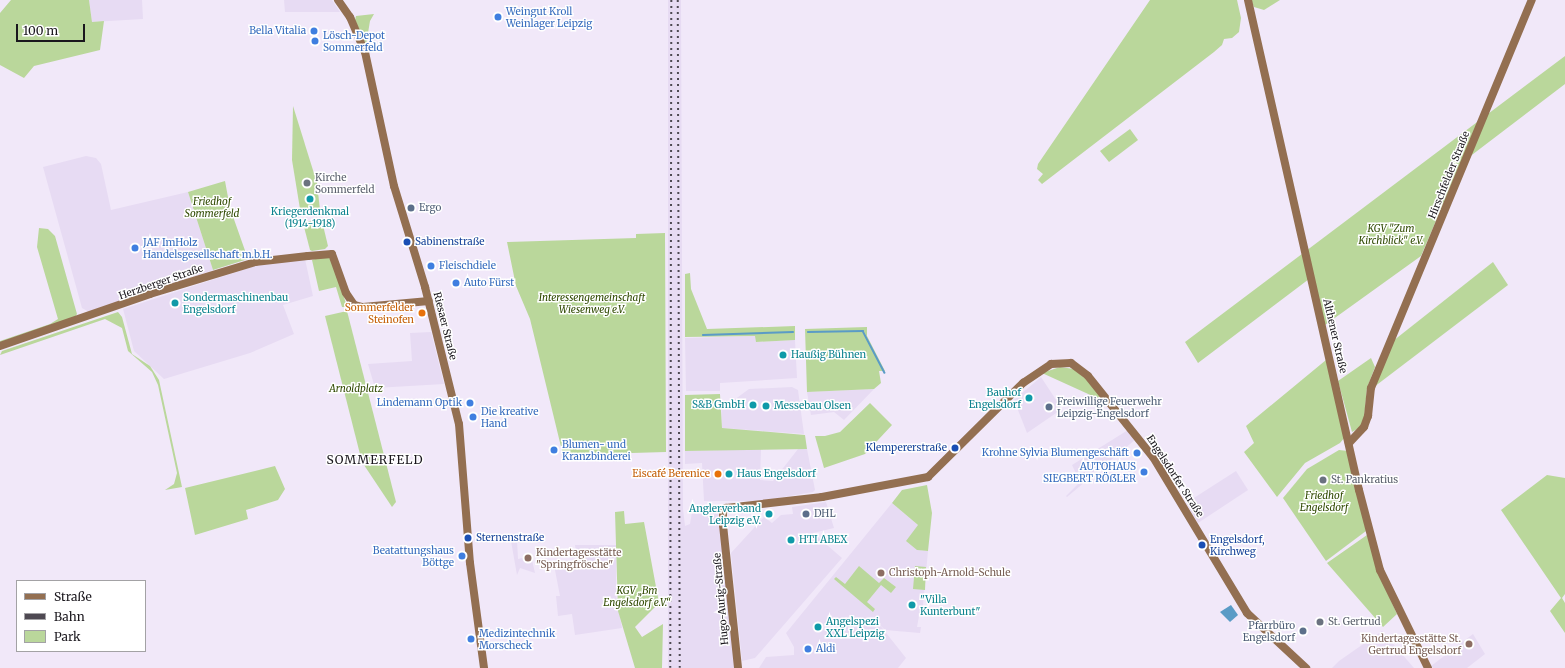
<!DOCTYPE html>
<html>
<head>
<meta charset="utf-8">
<style>
  body { margin:0 }
  #map { position:relative; width:1565px; height:668px; overflow:hidden; background:#f1e8f9; font-family:Merriweather,serif }
  div>[style] { position:absolute }
  .built>* { inset:0; background:#e7dbf3 }
  .green>* { inset:0; background:#bad79b }
  .water>* { inset:0; background:#5a9bc6 }
  .stream>* { height:1.5px; margin:-0.75px; padding:0 0.75px; transform-origin:0.75px; border-radius:0.75px; background:#5a9bc6 }
  .secondary>* { height:8px; margin:-4px; padding:0 4px; transform-origin:4px; border-radius:4px; background:#936f51 }
  .rail>* { height:1.5px; margin-top:-0.75px; transform-origin:0; background:repeating-linear-gradient(90deg,#4e4952 0 2px,transparent 0 6px) }
  .dots>* { width:11px; height:11px; translate:-50% -50%; box-sizing:border-box; border:2px solid #fff; border-radius:50% }
  span { translate:-50% -50%; white-space:nowrap; text-align:center; line-height:1.15; -webkit-text-stroke:3px #fff; paint-order:stroke }
  .shop-label { font-size:10px; color:#366cbe }
  .left { translate:0 -50%; text-align:left }
  .right { translate:-100% -50%; text-align:right }
  .street-label { font-size:10px; color:#1a171d }
  .worship-label { font-size:10px; color:#5b616d }
  .park-label { font-size:10px; color:#304a02; font-style:italic }
  .service-label { font-size:10px; color:#4e5e75 }
  .culture-label { font-size:10px; color:#0d838f }
  .transit-label { font-size:10px; color:#164399 }
  .food-label { font-size:10px; color:#c56008 }
  .education-label { font-size:10px; color:#785e54 }
  .quarter-label { font-size:12px; color:#1a171d; letter-spacing:1px }
  .legend { position:absolute; left:16px; top:580px; width:130px; height:72px; box-sizing:border-box; background:#fff; border:1px solid #a3a2a5; margin:0; padding:5px 7px; list-style:none; font-size:12px; color:#1a171d }
  .legend li { display:flex; align-items:center; gap:8px; height:20px }
  .legend b { width:20px; border:1px solid #a3a2a5 }
  .scale { position:absolute; left:16px; top:24px; width:69px; height:18px; box-sizing:border-box; border:2px solid #1a171d; border-top:0; padding-left:5px; font-size:12px; line-height:14px; white-space:nowrap; color:#1a171d; -webkit-text-stroke:3px #fff; paint-order:stroke }
</style>
</head>
<body>
<div id="map">
  <div class="built">
    <div style="clip-path:polygon(89px 0,142px 0,143px 19px,92px 22px)"></div>
    <div style="clip-path:polygon(284px 0,332px 0,340px 12px,285px 12px)"></div>
    <div style="clip-path:polygon(668px 0,681px 0,683px 509px,685px 526px,690px 524px,692px 512px,718px 512px,736px 668px,668px 668px)"></div>
    <div style="clip-path:polygon(86px 156px,96px 158px,101px 164px,111px 210px,188px 192px,213px 270px,89px 312px,82px 308px,43px 167px)"></div>
    <div style="clip-path:polygon(305px 259px,313px 296px,283px 305px,294px 334px,250px 353px,164px 379px,134px 351px,123px 309px,255px 266px)"></div>
    <div style="clip-path:polygon(431px 332px,444px 384px,375px 388px,368px 364px,412px 361px,410px 333px)"></div>
    <div style="clip-path:polygon(756px 336px,756px 342px,795px 340px,797px 378px,720px 383px,720px 391px,686px 391px,685px 338px)"></div>
    <div style="clip-path:polygon(1041px 377px,1062px 409px,1027px 433px,1014px 400px)"></div>
    <div style="clip-path:polygon(792px 387px,798px 390px,804px 434px,722px 428px,721px 402px,734px 400px,749px 389px)"></div>
    <div style="clip-path:polygon(874px 389px,844px 420px,834px 412px,811px 415px,807px 392px)"></div>
    <div style="clip-path:polygon(1128px 430px,1136px 439px,1067px 497px,1066px 496px,1080px 482px,1072px 465px)"></div>
    <div style="clip-path:polygon(761px 449px,760px 480px,773px 481px,798px 449px,807px 449px,815px 490px,813px 492px,760px 501px,704px 501px,702px 463px,685px 464px,685px 451px)"></div>
    <div style="clip-path:polygon(1236px 471px,1248px 490px,1198px 523px,1186px 503px)"></div>
    <div style="clip-path:polygon(826px 502px,834px 528px,813px 533px,842px 558px,755px 658px,742px 661px,731px 553px,764px 517px,772px 523px,781px 515px,793px 514px,792px 507px)"></div>
    <div style="clip-path:polygon(892px 503px,918px 525px,917px 550px,928px 551px,922px 616px,919px 616px,917px 627px,921px 627px,920px 633px,885px 630px,879px 624px,906px 658px,898px 668px,759px 668px,766px 657px,794px 655px,794px 647px,786px 633px)"></div>
    <div style="clip-path:polygon(517px 540px,518px 559px,531px 556px,535px 573px,520px 568px,517px 575px,511px 541px)"></div>
    <div style="clip-path:polygon(575px 545px,616px 545px,616px 595px,622px 628px,575px 635px,572px 614px,558px 616px,556px 596px,560px 596px,554px 565px,577px 560px)"></div>
    <div style="clip-path:polygon(1382px 631px,1414px 668px,1332px 668px,1339px 661px)"></div>
    <div style="clip-path:polygon(1473px 634px,1485px 654px,1467px 668px,1433px 668px,1431px 666px)"></div>
  </div>
  <div class="green">
    <div style="clip-path:polygon(11px 0,89px 0,92px 22px,104px 21px,100px 50px,34px 66px,24px 78px,0 65px,0 13px)"></div>
    <div style="clip-path:polygon(1150px 0,1237px 0,1241px 18px,1239px 32px,1232px 38px,1224px 39px,1222px 45px,1214px 52px,1042px 184px,1038px 180px,1043px 174px,1037px 169px,1038px 164px)"></div>
    <div style="clip-path:polygon(1251px 0,1280px 0,1264px 10px,1254px 7px)"></div>
    <div style="clip-path:polygon(374px 14px,370px 21px,366px 45px,355px 20px,356px 16px)"></div>
    <div style="clip-path:polygon(1565px 56px,1565px 84px,1460px 164px,1421px 256px,1325px 325px,1313px 276px,1198px 363px,1185px 342px)"></div>
    <div style="clip-path:polygon(293px 106px,317px 183px,320px 210px,315px 214px,301px 215px,292px 160px)"></div>
    <div style="clip-path:polygon(1130px 129px,1138px 140px,1109px 162px,1100px 151px)"></div>
    <div style="clip-path:polygon(225px 181px,230px 208px,248px 259px,213px 270px,188px 192px)"></div>
    <div style="clip-path:polygon(314px 220px,322px 221px,328px 246px,325px 249px,312px 251px,310px 250px,303px 223px)"></div>
    <div style="clip-path:polygon(39px 228px,48px 229px,55px 236px,77px 314px,75px 317px,0 344px,0 341px,50px 324px,58px 319px,37px 247px)"></div>
    <div style="clip-path:polygon(665px 233px,666px 452px,563px 455px,530px 319px,516px 286px,507px 242px,636px 238px,636px 234px)"></div>
    <div style="clip-path:polygon(322px 257px,329px 258px,334px 264px,347px 307px,342px 307px,336px 287px,319px 291px,312px 260px)"></div>
    <div style="clip-path:polygon(1493px 262px,1508px 285px,1374px 387px,1393px 341px)"></div>
    <div style="clip-path:polygon(690px 273px,691px 289px,707px 329px,795px 326px,795px 340px,756px 342px,755px 336px,685px 337px,685px 274px)"></div>
    <div style="clip-path:polygon(347px 311px,396px 502px,392px 507px,362px 462px,325px 316px)"></div>
    <div style="clip-path:polygon(118px 312px,122px 317px,132px 354px,150px 366px,159px 380px,182px 487px,165px 490px,174px 484px,177px 473px,158px 385px,152px 372px,128px 351px,122px 328px,105px 319px,0 355px,2px 351px)"></div>
    <div style="clip-path:polygon(867px 327px,867px 336px,885px 371px,879px 371px,881px 383px,874px 389px,807px 392px,805px 329px)"></div>
    <div style="clip-path:polygon(1371px 358px,1375px 367px,1367px 388px,1364px 419px,1359px 428px,1352px 432px,1338px 381px)"></div>
    <div style="clip-path:polygon(1326px 360px,1345px 437px,1340px 443px,1305px 463px,1277px 497px,1244px 452px,1254px 443px,1246px 426px)"></div>
    <div style="clip-path:polygon(1060px 367px,1074px 369px,1086px 379px,1101px 396px,1097px 398px,1042px 373px)"></div>
    <div style="clip-path:polygon(720px 394px,722px 428px,805px 435px,807px 449px,685px 451px,685px 395px)"></div>
    <div style="clip-path:polygon(870px 403px,892px 425px,865px 454px,824px 468px,815px 436px,825px 436px,840px 432px)"></div>
    <div style="clip-path:polygon(1339px 450px,1348px 451px,1366px 531px,1326px 561px,1283px 498px,1307px 469px)"></div>
    <div style="clip-path:polygon(275px 466px,285px 489px,278px 500px,246px 510px,248px 519px,195px 535px,185px 488px)"></div>
    <div style="clip-path:polygon(1547px 475px,1565px 478px,1565px 594px,1562px 598px,1565px 603px,1565px 633px,1550px 611px,1561px 598px,1501px 510px)"></div>
    <div style="clip-path:polygon(927px 485px,932px 513px,928px 551px,917px 550px,906px 541px,918px 525px,892px 503px,902px 490px)"></div>
    <div style="clip-path:polygon(624px 511px,625px 524px,644px 522px,659px 603px,635px 627px,642px 637px,663px 624px,662px 668px,635px 668px,618px 611px,615px 512px)"></div>
    <div style="clip-path:polygon(1367px 535px,1384px 585px,1397px 614px,1383px 627px,1327px 563px)"></div>
    <div style="clip-path:polygon(859px 566px,879px 583px,884px 578px,896px 587px,891px 593px,881px 585px,867px 602px,875px 609px,873px 612px,834px 579px,836px 577px,845px 584px)"></div>
    <div style="clip-path:polygon(915px 566px,926px 567px,925px 590px,913px 589px)"></div>
  </div>
  <div class="water">
    <div style="clip-path:polygon(1231px 605px,1238px 615px,1230px 622px,1220px 612px)"></div>
  </div>
  <div class="stream">
    <div style="left:808px;top:332px;width:55px;rotate:-1deg"></div>
    <div style="left:863px;top:331px;width:47px;rotate:62.4deg"></div>
    <div style="left:703px;top:335px;width:90px;rotate:-1.9deg"></div>
  </div>
  <div class="secondary">
    <div style="left:338px;top:0;width:21px;rotate:55deg"></div>
    <div style="left:350px;top:17px;width:38px;rotate:67deg"></div>
    <div style="left:365px;top:52px;width:137px;rotate:77.8deg"></div>
    <div style="left:394px;top:186px;width:106px;rotate:72.9deg"></div>
    <div style="left:425px;top:287px;width:141px;rotate:76.1deg"></div>
    <div style="left:459px;top:424px;width:139px;rotate:85.5deg"></div>
    <div style="left:470px;top:563px;width:106px;rotate:82.4deg"></div>
    <div style="left:1248px;top:0;width:502px;rotate:77.24deg"></div>
    <div style="left:1359px;top:490px;width:83px;rotate:75.3deg"></div>
    <div style="left:1380px;top:570px;width:109px;rotate:63.9deg"></div>
    <div style="left:0;top:346px;width:159px;rotate:-19.1deg"></div>
    <div style="left:150px;top:294px;width:110px;rotate:-16.9deg"></div>
    <div style="left:255px;top:262px;width:53px;rotate:-6.5deg"></div>
    <div style="left:308px;top:256px;width:24px;rotate:-5deg"></div>
    <div style="left:332px;top:254px;width:41px;rotate:70.3deg"></div>
    <div style="left:346px;top:293px;width:14px;rotate:56deg"></div>
    <div style="left:354px;top:305px;width:9px;rotate:13deg"></div>
    <div style="left:363px;top:307px;width:66px;rotate:-5.2deg"></div>
    <div style="left:1349px;top:443px;width:22px;rotate:-47deg"></div>
    <div style="left:1364px;top:427px;width:12px;rotate:-70deg"></div>
    <div style="left:1368px;top:416px;width:28px;rotate:-84deg"></div>
    <div style="left:1371px;top:388px;width:420px;rotate:-67.5deg"></div>
    <div style="left:726px;top:508px;width:97px;rotate:-6.5deg"></div>
    <div style="left:822px;top:497px;width:108px;rotate:-10.7deg"></div>
    <div style="left:928px;top:477px;width:134px;rotate:-44.7deg"></div>
    <div style="left:1023px;top:383px;width:34px;rotate:-34deg"></div>
    <div style="left:1051px;top:364px;width:20px;rotate:-3deg"></div>
    <div style="left:1071px;top:363px;width:21px;rotate:37deg"></div>
    <div style="left:1088px;top:376px;width:104px;rotate:51.3deg"></div>
    <div style="left:1153px;top:457px;width:182px;rotate:58.9deg"></div>
    <div style="left:1247px;top:613px;width:81px;rotate:43deg"></div>
    <div style="left:726px;top:508px;width:4px;rotate:135deg"></div>
    <div style="left:723px;top:511px;width:14px;rotate:90deg"></div>
    <div style="left:723px;top:525px;width:144px;rotate:84deg"></div>
  </div>
  <div class="rail">
    <div style="left:678px;top:0;width:668px;rotate:89.83deg"></div>
    <div style="left:670px;top:668px;width:668px;rotate:-89.91deg"></div>
  </div>
  <div class="dots">
    <div style="left:498px;top:17px;background:#3f7fe0"></div>
    <div style="left:314px;top:31px;background:#3f7fe0"></div>
    <div style="left:315px;top:41px;background:#3f7fe0"></div>
    <div style="left:307px;top:183px;background:#6b7280"></div>
    <div style="left:310px;top:199px;background:#0f9aa8"></div>
    <div style="left:411px;top:208px;background:#5c6f8a"></div>
    <div style="left:407px;top:242px;background:#1a4fb4"></div>
    <div style="left:135px;top:248px;background:#3f7fe0"></div>
    <div style="left:431px;top:266px;background:#3f7fe0"></div>
    <div style="left:456px;top:283px;background:#3f7fe0"></div>
    <div style="left:175px;top:303px;background:#0f9aa8"></div>
    <div style="left:422px;top:313px;background:#e8710a"></div>
    <div style="left:783px;top:355px;background:#0f9aa8"></div>
    <div style="left:1029px;top:398px;background:#0f9aa8"></div>
    <div style="left:470px;top:403px;background:#3f7fe0"></div>
    <div style="left:753px;top:405px;background:#0f9aa8"></div>
    <div style="left:766px;top:406px;background:#0f9aa8"></div>
    <div style="left:1049px;top:407px;background:#5c6f8a"></div>
    <div style="left:473px;top:417px;background:#3f7fe0"></div>
    <div style="left:955px;top:448px;background:#1a4fb4"></div>
    <div style="left:554px;top:450px;background:#3f7fe0"></div>
    <div style="left:1137px;top:453px;background:#3f7fe0"></div>
    <div style="left:1144px;top:472px;background:#3f7fe0"></div>
    <div style="left:718px;top:474px;background:#e8710a"></div>
    <div style="left:729px;top:474px;background:#0f9aa8"></div>
    <div style="left:1323px;top:480px;background:#6b7280"></div>
    <div style="left:769px;top:514px;background:#0f9aa8"></div>
    <div style="left:806px;top:514px;background:#5c6f8a"></div>
    <div style="left:468px;top:538px;background:#1a4fb4"></div>
    <div style="left:791px;top:540px;background:#0f9aa8"></div>
    <div style="left:1202px;top:545px;background:#1a4fb4"></div>
    <div style="left:462px;top:556px;background:#3f7fe0"></div>
    <div style="left:528px;top:558px;background:#8d6e63"></div>
    <div style="left:881px;top:573px;background:#8d6e63"></div>
    <div style="left:912px;top:605px;background:#0f9aa8"></div>
    <div style="left:1320px;top:622px;background:#6b7280"></div>
    <div style="left:818px;top:627px;background:#0f9aa8"></div>
    <div style="left:1303px;top:631px;background:#5c6f8a"></div>
    <div style="left:471px;top:639px;background:#3f7fe0"></div>
    <div style="left:1469px;top:644px;background:#8d6e63"></div>
    <div style="left:808px;top:649px;background:#3f7fe0"></div>
  </div>
  <div class="shop-label">
    <span class="left" style="left:506px;top:17px">Weingut Kroll<br>Weinlager Leipzig</span>
    <span class="right" style="left:306px;top:31px">Bella Vitalia</span>
    <span class="left" style="left:323px;top:41px">Lösch-Depot<br>Sommerfeld</span>
    <span class="left" style="left:143px;top:248px">JAF ImHolz<br>Handelsgesellschaft m.b.H.</span>
    <span class="left" style="left:439px;top:266px">Fleischdiele</span>
    <span class="left" style="left:464px;top:283px">Auto Fürst</span>
    <span class="right" style="left:462px;top:403px">Lindemann Optik</span>
    <span class="left" style="left:481px;top:417px">Die kreative<br>Hand</span>
    <span class="left" style="left:562px;top:450px">Blumen- und<br>Kranzbinderei</span>
    <span class="right" style="left:1129px;top:453px">Krohne Sylvia Blumengeschäft</span>
    <span class="right" style="left:1136px;top:472px">AUTOHAUS<br>SIEGBERT RÖßLER</span>
    <span class="right" style="left:454px;top:556px">Beatattungshaus<br>Böttge</span>
    <span class="left" style="left:479px;top:639px">Medizintechnik<br>Morscheck</span>
    <span class="left" style="left:816px;top:649px">Aldi</span>
  </div>
  <div class="street-label">
    <span style="left:1449px;top:175px;rotate:-68deg">Hirschfelder Straße</span>
    <span style="left:161px;top:282px;rotate:-19deg">Herzberger Straße</span>
    <span style="left:445px;top:326px;rotate:76deg">Riesaer Straße</span>
    <span style="left:1335px;top:336px;rotate:77deg">Althener Straße</span>
    <span style="left:1175px;top:476px;rotate:57deg">Engelsdorfer Straße</span>
    <span style="left:721px;top:599px;rotate:-95deg">Hugo-Aurig-Straße</span>
  </div>
  <div class="worship-label">
    <span class="left" style="left:315px;top:183px">Kirche<br>Sommerfeld</span>
    <span class="left" style="left:1331px;top:480px">St. Pankratius</span>
    <span class="left" style="left:1328px;top:622px">St. Gertrud</span>
  </div>
  <div class="park-label">
    <span style="left:212px;top:207px">Friedhof<br>Sommerfeld</span>
    <span style="left:1391px;top:234px">KGV "Zum<br>Kirchblick" e.V.</span>
    <span style="left:592px;top:303px">Interessengemeinschaft<br>Wiesenweg e.V.</span>
    <span style="left:356px;top:389px">Arnoldplatz</span>
    <span style="left:1324px;top:501px">Friedhof<br>Engelsdorf</span>
    <span style="left:637px;top:596px">KGV „Bm<br>Engelsdorf e.V.“</span>
  </div>
  <div class="service-label">
    <span class="left" style="left:419px;top:208px">Ergo</span>
    <span class="left" style="left:1057px;top:407px">Freiwillige Feuerwehr<br>Leipzig-Engelsdorf</span>
    <span class="left" style="left:814px;top:514px">DHL</span>
    <span class="right" style="left:1295px;top:631px">Pfarrbüro<br>Engelsdorf</span>
  </div>
  <div class="culture-label">
    <span style="left:310px;top:217px">Kriegerdenkmal<br>(1914-1918)</span>
    <span class="left" style="left:183px;top:303px">Sondermaschinenbau<br>Engelsdorf</span>
    <span class="left" style="left:791px;top:355px">Haußig Bühnen</span>
    <span class="right" style="left:1021px;top:398px">Bauhof<br>Engelsdorf</span>
    <span class="right" style="left:745px;top:405px">S&amp;B GmbH</span>
    <span class="left" style="left:774px;top:406px">Messebau Olsen</span>
    <span class="left" style="left:737px;top:474px">Haus Engelsdorf</span>
    <span class="right" style="left:761px;top:514px">Anglerverband<br>Leipzig e.V.</span>
    <span class="left" style="left:799px;top:540px">HTI ABEX</span>
    <span class="left" style="left:920px;top:605px">"Villa<br>Kunterbunt"</span>
    <span class="left" style="left:826px;top:627px">Angelspezi<br>XXL Leipzig</span>
  </div>
  <div class="transit-label">
    <span class="left" style="left:415px;top:242px">Sabinenstraße</span>
    <span class="right" style="left:947px;top:448px">Klempererstraße</span>
    <span class="left" style="left:476px;top:538px">Sternenstraße</span>
    <span class="left" style="left:1210px;top:545px">Engelsdorf,<br>Kirchweg</span>
  </div>
  <div class="food-label">
    <span class="right" style="left:414px;top:313px">Sommerfelder<br>Steinofen</span>
    <span class="right" style="left:710px;top:474px">Eiscafé Berenice</span>
  </div>
  <div class="education-label">
    <span class="left" style="left:536px;top:558px">Kindertagesstätte<br>"Springfrösche"</span>
    <span class="left" style="left:889px;top:573px">Christoph-Arnold-Schule</span>
    <span class="right" style="left:1461px;top:644px">Kindertagesstätte St.<br>Gertrud Engelsdorf</span>
  </div>
  <div class="quarter-label">
    <span style="left:375px;top:460px">SOMMERFELD</span>
  </div>
  <ul class="legend">
  <li><b style="height:5px;background:#936f51"></b>Straße</li>
  <li><b style="height:5px;background:#4e4952"></b>Bahn</li>
  <li><b style="height:11px;background:#bad79b"></b>Park</li>
  </ul>
  <div class="scale">100 m</div>
</div>
</body>
</html>
